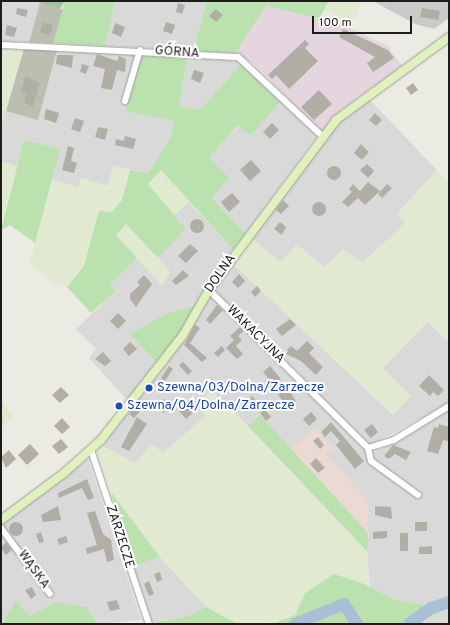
<!DOCTYPE html>
<html>
<head>
<meta charset="utf-8">
<style>
  body { margin:0 }
  #map { position:relative; width:450px; height:625px; overflow:hidden; background:#ecebe3; font-family:Overpass,sans-serif }
  div>[style] { position:absolute }
  .residential>* { inset:0; background:#dad9d9 }
  .commercial>* { inset:0; background:#ebdad3 }
  .industrial>* { inset:0; background:#e4d5de }
  .religious>* { inset:0; background:#cacaca }
  .construction>* { inset:0; background:#bbbfaf }
  .farmland>* { inset:0; background:#e1e9d0 }
  .grass>* { inset:0; background:#bae1ae }
  .forest>* { inset:0; background:#9dc79c }
  .river>* { height:12px; margin:-6px; padding:0 6px; transform-origin:6px; border-radius:6px; background:#a8bfd5 }
  .building>* { inset:0; background:#b1aea6 }
  .round { border-radius:50% }
  .roads { filter:drop-shadow(0 0 1px #9d9d9d) drop-shadow(0 0 1px #9d9d9d) }
  .street>* { height:6px; margin:-3px; padding:0 3px; transform-origin:3px; border-radius:3px; background:#fff }
  .secondary>* { height:8px; margin:-4px; padding:0 4px; transform-origin:4px; border-radius:4px; background:#e1f1bb }
  .dots>* { width:11px; height:11px; translate:-50% -50%; box-sizing:border-box; border:2px solid #fff; border-radius:50% }
  span { translate:-50% -50%; white-space:nowrap; text-align:center; line-height:1.15; -webkit-text-stroke:4px #fff; paint-order:stroke }
  .street-label { font-size:13px; color:#1c1c1c }
  .transit-label { font-size:13px; color:#164399 }
  .left { translate:0 -50%; text-align:left }
  .frame { position:absolute; inset:0; border:2px solid #1c1c1c; pointer-events:none }
  .scale { position:absolute; left:312px; top:16px; width:100px; height:18px; box-sizing:border-box; border:2px solid #1c1c1c; border-top:0; padding-left:5px; font-size:12px; line-height:14px; white-space:nowrap; color:#1c1c1c; -webkit-text-stroke:3px #fff; paint-order:stroke }
</style>
</head>
<body>
<div id="map">
  <div class="residential">
    <div style="clip-path:polygon(34px 1px,40px 3px,29px 42px,1px 41px,1px 2px)"></div>
    <div style="clip-path:polygon(115px 1px,207px 1px,193px 51px,105px 46px)"></div>
    <div style="clip-path:polygon(24px 48px,139px 54px,174px 120px,172px 135px,148px 173px,114px 166px,107px 186px,81px 178px,78px 188px,51px 179px,60px 149px,24px 140px,17px 167px,1px 161px,1px 128px)"></div>
    <div style="clip-path:polygon(187px 57px,227px 58px,243px 62px,200px 110px,179px 106px)"></div>
    <div style="clip-path:polygon(368px 98px,437px 170px,397px 214px,406px 223px,362px 263px,348px 254px,324px 267px,280px 263px,253px 239px,326px 137px,346px 114px)"></div>
    <div style="clip-path:polygon(282px 100px,317px 136px,245px 234px,212px 198px,209px 158px,239px 125px,250px 135px)"></div>
    <div style="clip-path:polygon(189px 202px,233px 249px,195px 306px,165px 314px,131px 334px,156px 362px,128px 401px,89px 358px,96px 349px,76px 329px,116px 291px,110px 285px,137px 258px,162px 285px,170px 272px,158px 258px,186px 229px,174px 215px)"></div>
    <div style="clip-path:polygon(233px 264px,393px 415px,383px 368px,427px 322px,449px 342px,449px 403px,371px 445px,213px 289px)"></div>
    <div style="clip-path:polygon(209px 293px,367px 452px,372px 453px,397px 442px,449px 409px,449px 596px,425px 605px,395px 600px,370px 587px,367px 551px,233px 411px,206px 416px,163px 453px,135px 464px,101px 445px,167px 364px)"></div>
    <div style="clip-path:polygon(88px 459px,141px 620px,98px 624px,87px 607px,55px 602px,30px 616px,1px 620px,1px 525px)"></div>
    <div style="clip-path:polygon(160px 557px,206px 607px,185px 617px,152px 623px,133px 566px)"></div>
    <div style="clip-path:polygon(449px 607px,449px 624px,416px 624px,442px 608px)"></div>
  </div>
  <div class="commercial">
    <div style="clip-path:polygon(314px 428px,333px 448px,326px 454px,368px 501px,368px 533px,291px 450px)"></div>
  </div>
  <div class="industrial">
    <div style="clip-path:polygon(266px 6px,348px 27px,388px 46px,402px 66px,342px 109px,321px 132px,254px 64px,235px 53px)"></div>
  </div>
  <div class="religious">
    <div style="clip-path:polygon(373px 1px,449px 1px,449px 18px,434px 29px,415px 24px)"></div>
  </div>
  <div class="construction">
    <div style="clip-path:polygon(40px 3px,64px 10px,53px 43px,29px 42px)"></div>
    <div style="clip-path:polygon(24px 48px,57px 50px,38px 120px,6px 111px)"></div>
  </div>
  <div class="farmland">
    <div style="clip-path:polygon(329px 1px,362px 1px,353px 21px,325px 11px)"></div>
    <div style="clip-path:polygon(1px 47px,24px 48px,1px 128px)"></div>
    <div style="clip-path:polygon(1px 161px,17px 167px,1px 224px)"></div>
    <div style="clip-path:polygon(114px 166px,130px 170px,122px 200px,88px 253px,84px 266px,67px 287px,51px 281px,30px 264px,51px 179px,78px 187px,81px 178px,107px 186px)"></div>
    <div style="clip-path:polygon(161px 169px,189px 202px,174px 215px,148px 184px)"></div>
    <div style="clip-path:polygon(437px 170px,449px 181px,449px 342px,427px 322px,383px 368px,411px 396px,393px 415px,233px 264px,253px 239px,280px 262px,297px 244px,324px 267px,343px 249px,362px 263px,406px 223px,397px 214px)"></div>
    <div style="clip-path:polygon(127px 223px,170px 272px,162px 285px,115px 235px)"></div>
    <div style="clip-path:polygon(211px 390px,367px 551px,370px 587px,364px 584px,305px 593px,295px 615px,283px 622px,238px 624px,206px 607px,160px 557px,111px 492px,97px 452px,101px 445px,135px 463px,152px 444px,163px 453px,206px 416px,196px 404px)"></div>
    <div style="clip-path:polygon(1px 401px,13px 415px,1px 428px)"></div>
  </div>
  <div class="grass">
    <div style="clip-path:polygon(65px 1px,115px 1px,105px 46px,53px 43px)"></div>
    <div style="clip-path:polygon(207px 1px,329px 1px,319px 19px,266px 6px,235px 53px,193px 51px)"></div>
    <div style="clip-path:polygon(139px 54px,187px 57px,179px 106px,200px 110px,243px 62px,282px 100px,250px 136px,238px 125px,209px 158px,229px 178px,212px 198px,245px 234px,233px 249px,161px 170px,148px 184px,186px 229px,158px 258px,126px 224px,116px 235px,137px 258px,110px 285px,116px 291px,91px 313px,67px 287px,84px 266px,99px 211px,112px 212px,122px 200px,130px 170px,148px 173px,172px 135px,173px 120px,125px 111px)"></div>
    <div style="clip-path:polygon(24px 140px,60px 149px,35px 243px,10px 225px,1px 230px)"></div>
    <div style="clip-path:polygon(195px 306px,176px 339px,156px 362px,130px 334px,165px 314px)"></div>
    <div style="clip-path:polygon(260px 415px,368px 533px,367px 551px,248px 426px)"></div>
    <div style="clip-path:polygon(111px 492px,160px 557px,133px 566px)"></div>
    <div style="clip-path:polygon(334px 574px,364px 584px,395px 600px,425px 605px,449px 596px,449px 607px,416px 624px,273px 624px,295px 615px,305px 593px)"></div>
    <div style="clip-path:polygon(16px 601px,30px 616px,55px 602px,87px 607px,98px 624px,1px 624px)"></div>
    <div style="clip-path:polygon(206px 607px,238px 624px,152px 623px,185px 617px)"></div>
  </div>
  <div class="forest">
    <div style="clip-path:polygon(34px 1px,65px 1px,60px 9px)"></div>
  </div>
  <div class="river">
    <div style="left:295px;top:624px;width:53px;rotate:-22.2deg"></div>
    <div style="left:344px;top:604px;width:24px;rotate:57deg"></div>
    <div style="left:409px;top:624px;width:27px;rotate:-36deg"></div>
    <div style="left:431px;top:608px;width:19px;rotate:-18deg"></div>
  </div>
  <div class="building">
    <div style="clip-path:polygon(178px 3px,185px 5px,182px 14px,176px 12px)"></div>
    <div style="clip-path:polygon(17px 8px,28px 10px,26px 17px,16px 14px)"></div>
    <div style="clip-path:polygon(422px 8px,440px 11px,438px 20px,420px 17px)"></div>
    <div style="clip-path:polygon(216px 9px,223px 15px,216px 22px,209px 16px)"></div>
    <div style="clip-path:polygon(43px 22px,53px 25px,50px 35px,40px 32px)"></div>
    <div style="clip-path:polygon(166px 22px,175px 25px,172px 34px,163px 31px)"></div>
    <div style="clip-path:polygon(115px 23px,125px 27px,121px 37px,112px 33px)"></div>
    <div style="clip-path:polygon(7px 25px,17px 28px,14px 37px,5px 35px)"></div>
    <div style="clip-path:polygon(343px 29px,388px 50px,394px 58px,373px 72px,367px 63px,375px 57px,339px 37px)"></div>
    <div style="clip-path:polygon(305px 40px,309px 44px,305px 48px,318px 61px,289px 89px,276px 75px,272px 79px,268px 75px)"></div>
    <div style="clip-path:polygon(97px 54px,117px 61px,119px 56px,126px 59px,125px 72px,117px 70px,112px 90px,101px 88px,105px 69px,93px 66px)"></div>
    <div style="clip-path:polygon(57px 55px,73px 55px,72px 68px,56px 64px)"></div>
    <div style="clip-path:polygon(82px 64px,89px 66px,86px 74px,80px 72px)"></div>
    <div style="clip-path:polygon(194px 70px,204px 73px,200px 83px,191px 79px)"></div>
    <div style="clip-path:polygon(25px 76px,40px 83px,33px 106px,24px 103px,26px 94px,21px 92px)"></div>
    <div style="clip-path:polygon(413px 83px,418px 90px,411px 95px,406px 88px)"></div>
    <div style="clip-path:polygon(319px 90px,332px 104px,314px 120px,301px 107px)"></div>
    <div style="clip-path:polygon(46px 109px,59px 113px,56px 123px,44px 119px)"></div>
    <div style="clip-path:polygon(375px 113px,382px 120px,376px 126px,369px 120px)"></div>
    <div style="clip-path:polygon(75px 118px,84px 121px,80px 132px,71px 129px)"></div>
    <div style="clip-path:polygon(272px 123px,279px 130px,270px 139px,263px 132px)"></div>
    <div style="clip-path:polygon(98px 127px,108px 129px,105px 140px,95px 137px)"></div>
    <div style="clip-path:polygon(125px 136px,136px 139px,133px 149px,115px 145px,116px 139px,124px 141px)"></div>
    <div style="clip-path:polygon(361px 144px,369px 152px,362px 160px,354px 153px)"></div>
    <div style="clip-path:polygon(68px 146px,74px 148px,71px 161px,77px 163px,74px 173px,62px 170px)"></div>
    <div style="clip-path:polygon(251px 160px,261px 171px,250px 181px,240px 170px)"></div>
    <div style="clip-path:polygon(367px 164px,374px 171px,368px 178px,360px 170px)"></div>
    <div class="round" style="left:327px;top:166px;width:14px;height:14px"></div>
    <div style="clip-path:polygon(368px 182px,380px 191px,365px 205px,358px 198px,348px 207px,342px 202px,352px 192px,349px 189px,353px 184px,360px 191px)"></div>
    <div style="clip-path:polygon(387px 184px,392px 188px,382px 198px,378px 194px)"></div>
    <div style="clip-path:polygon(232px 193px,240px 202px,229px 212px,221px 202px)"></div>
    <div style="clip-path:polygon(283px 200px,289px 206px,281px 214px,276px 210px)"></div>
    <div class="round" style="left:312px;top:202px;width:14px;height:14px"></div>
    <div class="round" style="left:190px;top:219px;width:14px;height:14px"></div>
    <div style="clip-path:polygon(280px 222px,286px 227px,282px 235px,274px 229px)"></div>
    <div style="clip-path:polygon(190px 244px,198px 251px,186px 263px,178px 256px)"></div>
    <div style="clip-path:polygon(183px 270px,189px 276px,176px 285px,172px 281px)"></div>
    <div style="clip-path:polygon(239px 274px,245px 281px,238px 288px,232px 282px)"></div>
    <div style="clip-path:polygon(144px 275px,152px 284px,136px 307px,130px 299px,130px 294px,140px 285px,137px 282px)"></div>
    <div style="clip-path:polygon(257px 286px,261px 291px,255px 297px,251px 292px)"></div>
    <div style="clip-path:polygon(217px 305px,223px 310px,210px 324px,206px 320px)"></div>
    <div style="clip-path:polygon(118px 313px,126px 321px,118px 329px,110px 321px)"></div>
    <div style="clip-path:polygon(290px 319px,296px 325px,282px 336px,276px 329px)"></div>
    <div style="clip-path:polygon(195px 325px,200px 328px,190px 343px,207px 358px,202px 362px,184px 345px)"></div>
    <div style="clip-path:polygon(240px 327px,244px 331px,238px 336px,242px 340px,236px 346px,243px 354px,237px 359px,226px 348px,234px 340px,230px 336px)"></div>
    <div style="clip-path:polygon(307px 341px,314px 348px,309px 353px,323px 367px,316px 375px,301px 361px,284px 353px,291px 346px,297px 351px)"></div>
    <div style="clip-path:polygon(130px 342px,137px 349px,129px 356px,123px 349px)"></div>
    <div style="clip-path:polygon(222px 346px,225px 350px,218px 357px,214px 353px)"></div>
    <div style="clip-path:polygon(103px 352px,111px 361px,105px 366px,95px 359px)"></div>
    <div style="clip-path:polygon(183px 362px,192px 371px,188px 375px,179px 365px)"></div>
    <div style="clip-path:polygon(169px 366px,173px 369px,165px 381px,161px 378px)"></div>
    <div style="clip-path:polygon(270px 366px,281px 379px,274px 385px,263px 372px)"></div>
    <div style="clip-path:polygon(429px 375px,444px 390px,438px 396px,433px 392px,430px 396px,419px 386px)"></div>
    <div style="clip-path:polygon(61px 387px,69px 395px,60px 403px,52px 395px)"></div>
    <div style="clip-path:polygon(287px 387px,296px 401px,288px 407px,278px 395px)"></div>
    <div style="clip-path:polygon(252px 396px,258px 403px,254px 407px,247px 400px)"></div>
    <div style="clip-path:polygon(164px 399px,171px 405px,164px 413px,157px 406px)"></div>
    <div style="clip-path:polygon(188px 403px,195px 411px,186px 419px,179px 411px)"></div>
    <div style="clip-path:polygon(137px 405px,142px 409px,134px 418px,129px 414px)"></div>
    <div style="clip-path:polygon(265px 410px,271px 417px,266px 421px,260px 413px)"></div>
    <div style="clip-path:polygon(311px 412px,317px 419px,309px 426px,303px 419px)"></div>
    <div style="clip-path:polygon(137px 417px,147px 424px,129px 451px,121px 447px)"></div>
    <div style="clip-path:polygon(62px 418px,70px 427px,62px 434px,54px 426px)"></div>
    <div style="clip-path:polygon(331px 422px,364px 461px,355px 469px,336px 445px,340px 441px,331px 431px,325px 437px,321px 432px)"></div>
    <div style="clip-path:polygon(372px 424px,378px 432px,371px 438px,364px 430px)"></div>
    <div style="clip-path:polygon(439px 424px,449px 427px,449px 436px,448px 441px,443px 440px,438px 454px,427px 451px,434px 427px,438px 428px)"></div>
    <div style="clip-path:polygon(318px 437px,324px 445px,320px 449px,313px 441px)"></div>
    <div style="clip-path:polygon(61px 439px,68px 447px,59px 454px,52px 446px)"></div>
    <div style="clip-path:polygon(30px 444px,39px 454px,27px 465px,18px 455px)"></div>
    <div style="clip-path:polygon(393px 445px,411px 452px,406px 460px,395px 454px,389px 459px,384px 456px)"></div>
    <div style="clip-path:polygon(9px 450px,16px 459px,6px 468px,1px 457px)"></div>
    <div style="clip-path:polygon(316px 458px,325px 468px,318px 473px,310px 464px)"></div>
    <div style="clip-path:polygon(87px 479px,94px 498px,88px 500px,82px 488px,59px 498px,58px 493px)"></div>
    <div style="clip-path:polygon(58px 506px,61px 520px,43px 522px,41px 515px)"></div>
    <div style="clip-path:polygon(375px 506px,391px 507px,392px 519px,375px 515px)"></div>
    <div style="clip-path:polygon(95px 511px,103px 534px,111px 540px,114px 560px,107px 562px,104px 549px,87px 554px,86px 548px,97px 545px,87px 513px)"></div>
    <div style="clip-path:polygon(415px 522px,427px 522px,427px 531px,415px 531px)"></div>
    <div class="round" style="left:9px;top:522px;width:14px;height:14px"></div>
    <div style="clip-path:polygon(387px 531px,387px 538px,373px 539px,373px 532px)"></div>
    <div style="clip-path:polygon(41px 532px,44px 542px,39px 543px,36px 534px)"></div>
    <div style="clip-path:polygon(400px 533px,408px 533px,408px 551px,400px 551px)"></div>
    <div style="clip-path:polygon(66px 536px,68px 542px,59px 545px,57px 539px)"></div>
    <div style="clip-path:polygon(6px 542px,12px 550px,6px 555px,1px 548px)"></div>
    <div style="clip-path:polygon(432px 546px,432px 554px,419px 554px,419px 547px)"></div>
    <div style="clip-path:polygon(160px 572px,162px 580px,157px 582px,154px 574px)"></div>
    <div style="clip-path:polygon(149px 581px,154px 594px,149px 596px,144px 584px)"></div>
    <div style="clip-path:polygon(32px 587px,36px 595px,31px 599px,25px 590px)"></div>
    <div style="clip-path:polygon(117px 600px,120px 609px,110px 611px,107px 602px)"></div>
  </div>
  <div class="roads">
    <div class="street">
      <div style="left:1px;top:45px;width:237px;rotate:2.9deg"></div>
      <div style="left:238px;top:57px;width:115px;rotate:43.2deg"></div>
      <div style="left:125px;top:101px;width:53px;rotate:-73.6deg"></div>
      <div style="left:209px;top:290px;width:224px;rotate:44.8deg"></div>
      <div style="left:368px;top:448px;width:27px;rotate:-17deg"></div>
      <div style="left:394px;top:440px;width:65px;rotate:-31.7deg"></div>
      <div style="left:368px;top:448px;width:13px;rotate:77deg"></div>
      <div style="left:371px;top:461px;width:58px;rotate:35.9deg"></div>
      <div style="left:91px;top:450px;width:183px;rotate:71.6deg"></div>
      <div style="left:1px;top:528px;width:82px;rotate:53.4deg"></div>
    </div>
    <div class="secondary">
      <div style="left:1px;top:520px;width:79px;rotate:-36.7deg"></div>
      <div style="left:64px;top:473px;width:50px;rotate:-41.7deg"></div>
      <div style="left:101px;top:440px;width:133px;rotate:-52deg"></div>
      <div style="left:183px;top:335px;width:52px;rotate:-60deg"></div>
      <div style="left:209px;top:290px;width:212px;rotate:-53.2deg"></div>
      <div style="left:336px;top:120px;width:140px;rotate:-36.3deg"></div>
    </div>
  </div>
  <div class="dots">
    <div style="left:149px;top:388px;background:#1a4fb4"></div>
    <div style="left:119px;top:406px;background:#1a4fb4"></div>
  </div>
  <div class="street-label">
    <span style="left:177px;top:53px;rotate:4deg">GÓRNA</span>
    <span style="left:221px;top:274px;rotate:-55deg">DOLNA</span>
    <span style="left:255px;top:335px;rotate:45deg">WAKACYJNA</span>
    <span style="left:119px;top:537px;rotate:72deg">ZARZECZE</span>
    <span style="left:33px;top:570px;rotate:54deg">WĄSKA</span>
  </div>
  <div class="transit-label">
    <span class="left" style="left:157px;top:388px">Szewna/03/Dolna/Zarzecze</span>
    <span class="left" style="left:127px;top:406px">Szewna/04/Dolna/Zarzecze</span>
  </div>
  <div class="frame"></div>
  <div class="scale">100 m</div>
</div>
</body>
</html>
